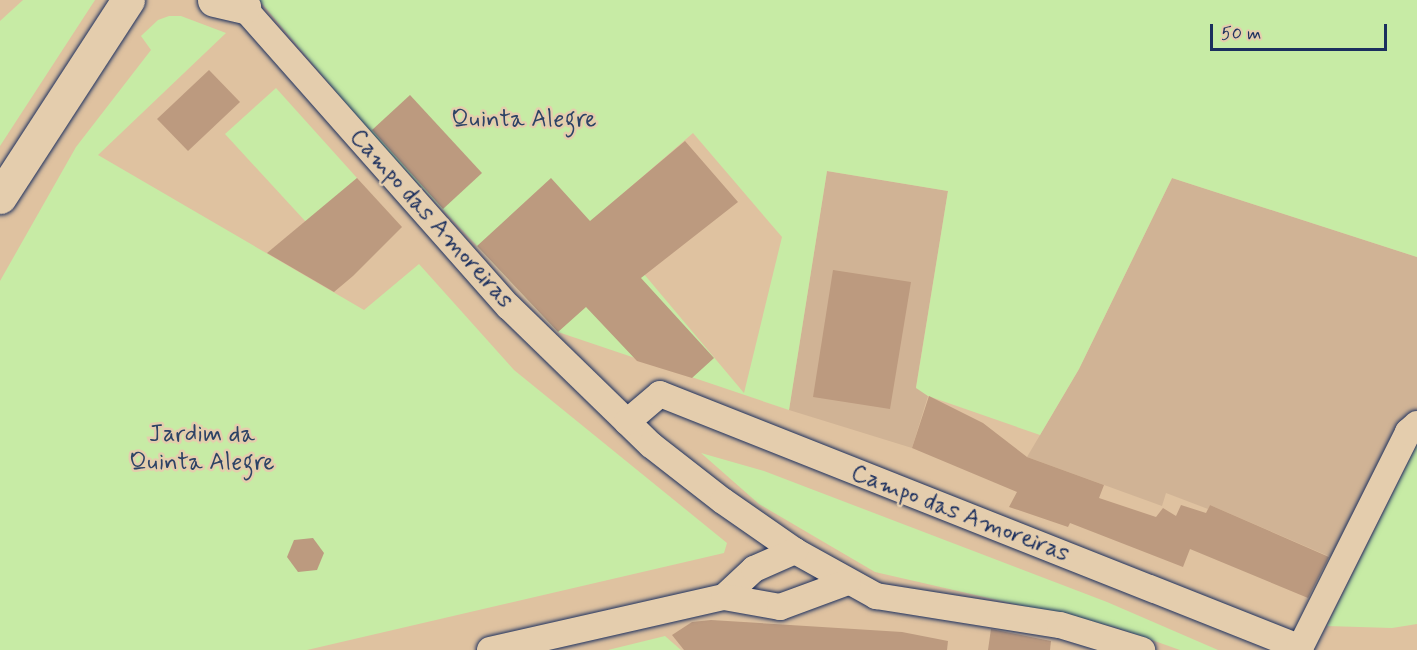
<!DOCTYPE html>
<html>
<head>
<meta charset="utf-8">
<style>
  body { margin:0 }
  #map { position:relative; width:1417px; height:650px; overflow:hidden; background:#dfc2a0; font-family:Mynerve,sans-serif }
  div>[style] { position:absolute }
  .built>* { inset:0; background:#d0b395 }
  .green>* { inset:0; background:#c7eba5 }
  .building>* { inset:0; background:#bc9a7f }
  .roads { filter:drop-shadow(0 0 2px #1b2f5e) drop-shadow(0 0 2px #1b2f5e) }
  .minor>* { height:26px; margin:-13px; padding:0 13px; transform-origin:13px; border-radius:13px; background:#e4cdad }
  .tertiary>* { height:33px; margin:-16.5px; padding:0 16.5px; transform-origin:16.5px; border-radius:16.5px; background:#e4cdad }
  span { translate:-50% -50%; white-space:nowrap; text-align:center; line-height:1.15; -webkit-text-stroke:5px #e4cdad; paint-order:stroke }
  .park-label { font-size:24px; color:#2c4265 }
  .street-label { font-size:24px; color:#1b2f5e }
  .scale { position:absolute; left:1210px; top:24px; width:177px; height:27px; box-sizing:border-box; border:3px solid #1b2f5e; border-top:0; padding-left:8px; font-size:18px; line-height:21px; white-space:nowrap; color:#1b2f5e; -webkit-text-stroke:4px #e4cdad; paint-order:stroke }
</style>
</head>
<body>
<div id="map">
  <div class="built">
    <div style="clip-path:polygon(827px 171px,948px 191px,916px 387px,928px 396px,912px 448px,789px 410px)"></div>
    <div style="clip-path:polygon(1172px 178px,1417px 257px,1417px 409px,1399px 430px,1335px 559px,1210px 505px,1208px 509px,1166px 493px,1162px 506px,1027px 457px,1079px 369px)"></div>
  </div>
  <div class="green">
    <div style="clip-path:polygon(23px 0,95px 0,0 146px,0 21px)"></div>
    <div style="clip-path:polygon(evenodd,259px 0,1417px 0,1417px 257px,1172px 178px,1079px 369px,1040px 435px,928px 396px,916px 388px,948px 191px,827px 171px,789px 410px,558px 332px,370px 132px,259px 0,693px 133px,782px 237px,744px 393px,596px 217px,693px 133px)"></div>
    <div style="clip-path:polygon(169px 16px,181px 16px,226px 33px,98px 155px,364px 310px,419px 264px,514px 370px,727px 543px,724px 553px,307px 650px,0 650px,0 281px,76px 147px,151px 50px,141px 36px,158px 20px)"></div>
    <div style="clip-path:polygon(276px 88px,357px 178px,306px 222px,225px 134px)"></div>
    <div style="clip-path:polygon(1417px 445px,1417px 624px,1392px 628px,1327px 626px)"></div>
    <div style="clip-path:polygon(701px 453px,764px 471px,1107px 602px,1218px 650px,1180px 650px,1115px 627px,875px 572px,759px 504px)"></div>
    <div style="clip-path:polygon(665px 636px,681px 650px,608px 650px)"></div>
  </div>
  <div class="building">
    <div style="clip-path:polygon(209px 70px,240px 102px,188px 151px,157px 119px)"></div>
    <div style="clip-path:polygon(410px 95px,482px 173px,443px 209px,372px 130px)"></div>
    <div style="clip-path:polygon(685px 141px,738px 202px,641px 278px,714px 358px,692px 378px,637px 361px,586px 307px,558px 332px,477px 246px,551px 178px,590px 221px)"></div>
    <div style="clip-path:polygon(357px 178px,402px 227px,353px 276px,334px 292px,267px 253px)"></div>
    <div style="clip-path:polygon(833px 270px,911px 282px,890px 409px,813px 397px)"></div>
    <div style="clip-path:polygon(929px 396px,983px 423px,1027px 457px,1104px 485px,1099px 498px,1156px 517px,1163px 508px,1176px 516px,1181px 505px,1206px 513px,1210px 505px,1329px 557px,1308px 598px,1190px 549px,1183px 567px,1070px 523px,1068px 527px,1009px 507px,1017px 492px,912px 448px)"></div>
    <div style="clip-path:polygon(313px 538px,324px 553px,317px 570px,298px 572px,287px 557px,294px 540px)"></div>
    <div style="clip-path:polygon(711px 620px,902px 632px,948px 641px,947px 650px,684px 650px,672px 635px,692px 622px)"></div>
    <div style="clip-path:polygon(991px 629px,1051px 641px,1050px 650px,988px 650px)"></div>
  </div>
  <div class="roads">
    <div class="minor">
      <div style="left:237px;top:0;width:410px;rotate:48.5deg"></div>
      <div style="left:509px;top:307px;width:198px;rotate:44.2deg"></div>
      <div style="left:651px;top:445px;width:91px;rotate:37.9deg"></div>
      <div style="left:723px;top:501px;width:88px;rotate:34.8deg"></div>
      <div style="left:795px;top:551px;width:93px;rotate:29.1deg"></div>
      <div style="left:876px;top:596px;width:186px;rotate:9deg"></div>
      <div style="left:1060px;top:625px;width:86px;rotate:17deg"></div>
      <div style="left:627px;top:422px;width:43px;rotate:-40.3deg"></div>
      <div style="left:660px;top:394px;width:689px;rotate:21.62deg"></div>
      <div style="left:724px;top:597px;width:41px;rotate:-43deg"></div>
      <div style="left:754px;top:569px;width:45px;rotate:-23.7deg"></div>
      <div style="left:490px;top:650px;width:240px;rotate:-12.8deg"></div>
      <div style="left:724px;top:597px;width:57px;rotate:10.1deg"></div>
      <div style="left:780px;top:607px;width:72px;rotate:-20.2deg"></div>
      <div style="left:1299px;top:650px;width:244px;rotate:-63.4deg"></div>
      <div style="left:1408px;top:432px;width:12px;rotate:-42deg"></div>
    </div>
    <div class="tertiary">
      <div style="left:214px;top:0;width:31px;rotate:13deg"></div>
      <div style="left:0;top:197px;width:235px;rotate:-57deg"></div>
    </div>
  </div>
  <div class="park-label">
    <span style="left:524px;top:120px">Quinta Alegre</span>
    <span style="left:202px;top:449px">Jardim da<br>Quinta Alegre</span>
  </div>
  <div class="street-label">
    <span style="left:431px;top:219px;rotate:48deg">Campo das Amoreiras</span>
    <span style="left:960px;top:514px;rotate:21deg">Campo das Amoreiras</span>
  </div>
  <div class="scale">50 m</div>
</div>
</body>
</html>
